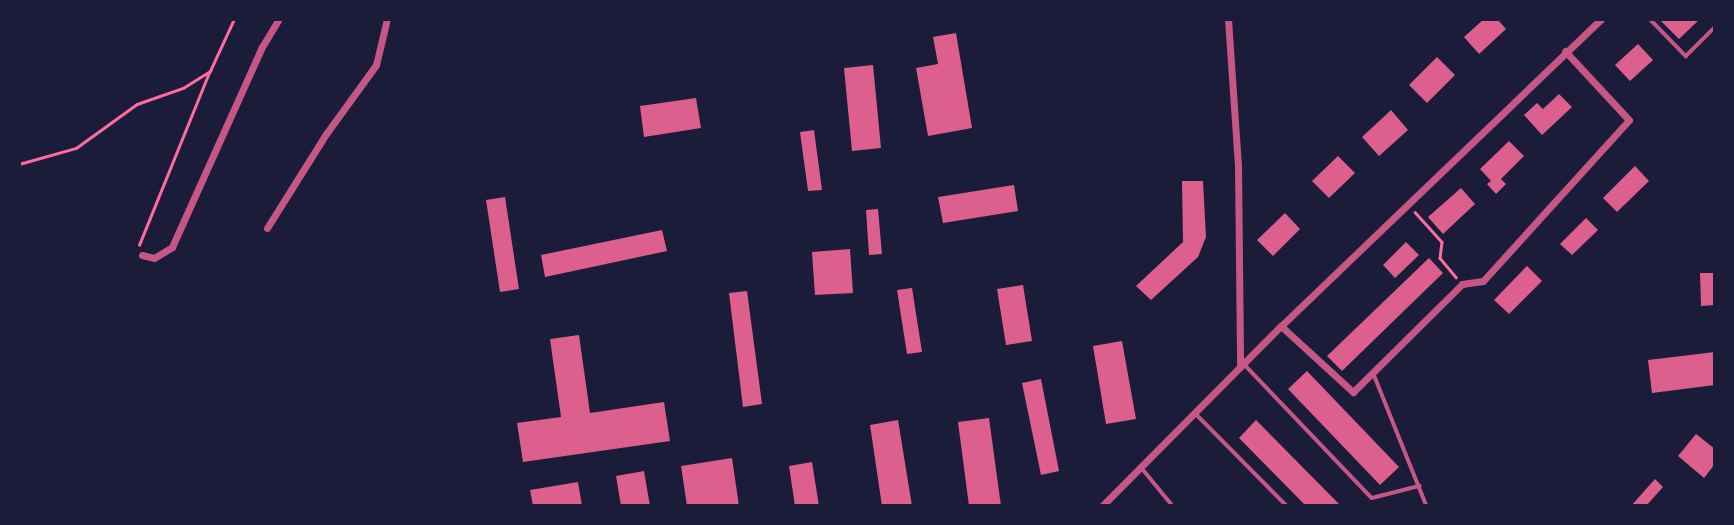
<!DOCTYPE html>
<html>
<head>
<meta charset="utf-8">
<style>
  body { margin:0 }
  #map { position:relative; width:1734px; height:525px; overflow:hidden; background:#1b1b3a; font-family:"Fira Sans",sans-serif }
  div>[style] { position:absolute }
  .building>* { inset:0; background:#dd5f8e }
  .path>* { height:2.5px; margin:-1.25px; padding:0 1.25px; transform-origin:1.25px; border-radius:1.25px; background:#ff6b9d }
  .service>* { height:3.5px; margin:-1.75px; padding:0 1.75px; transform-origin:1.75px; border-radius:1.75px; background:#c65784 }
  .minor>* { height:7px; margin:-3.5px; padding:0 3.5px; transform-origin:3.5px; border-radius:3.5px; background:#c65784 }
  span { translate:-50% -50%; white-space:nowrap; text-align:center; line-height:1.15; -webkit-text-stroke:6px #1b1b3a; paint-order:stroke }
  .frame { position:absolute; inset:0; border:21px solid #1b1b3a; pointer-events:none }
</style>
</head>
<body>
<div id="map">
  <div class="building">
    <div style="clip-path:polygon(1484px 19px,1497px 19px,1506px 29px,1479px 54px,1464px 37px)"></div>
    <div style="clip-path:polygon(1659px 19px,1700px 19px,1679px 39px)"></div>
    <div style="clip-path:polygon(956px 33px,972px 128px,928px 136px,916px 68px,938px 64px,933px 37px)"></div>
    <div style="clip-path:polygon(1638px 44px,1653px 60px,1630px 81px,1615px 65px)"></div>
    <div style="clip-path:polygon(1437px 57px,1455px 75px,1427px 103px,1409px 85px)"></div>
    <div style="clip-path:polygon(873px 65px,881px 148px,852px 151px,844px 68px)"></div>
    <div style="clip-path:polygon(1559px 94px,1572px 107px,1542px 135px,1524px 115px,1537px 103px,1543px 109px)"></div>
    <div style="clip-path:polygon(696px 98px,701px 128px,644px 137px,640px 106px)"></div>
    <div style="clip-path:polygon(1391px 110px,1408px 130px,1379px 156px,1362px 137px)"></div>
    <div style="clip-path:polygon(814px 130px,822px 190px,808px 191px,800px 132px)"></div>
    <div style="clip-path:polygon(1509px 141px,1524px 156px,1501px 179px,1506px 184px,1496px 194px,1487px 184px,1491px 181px,1480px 169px)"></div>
    <div style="clip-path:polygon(1338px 156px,1355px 173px,1329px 198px,1312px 181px)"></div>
    <div style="clip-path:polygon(1635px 166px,1649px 181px,1617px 212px,1603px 198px)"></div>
    <div style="clip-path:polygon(1182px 181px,1203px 181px,1206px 237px,1198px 257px,1151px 300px,1136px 286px,1183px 242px)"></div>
    <div style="clip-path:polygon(1014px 185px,1018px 211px,943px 223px,938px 197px)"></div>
    <div style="clip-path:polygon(1461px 188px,1475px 204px,1443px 234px,1428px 217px)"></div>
    <div style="clip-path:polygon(505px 197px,519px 289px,500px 292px,486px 200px)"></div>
    <div style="clip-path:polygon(878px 209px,882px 254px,869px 255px,866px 210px)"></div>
    <div style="clip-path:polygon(1285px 213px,1300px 229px,1273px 256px,1257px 240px)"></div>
    <div style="clip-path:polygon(1586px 218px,1598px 230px,1572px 255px,1560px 244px)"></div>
    <div style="clip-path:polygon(662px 230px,667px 251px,545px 277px,541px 255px)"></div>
    <div style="clip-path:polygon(1406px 242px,1419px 255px,1395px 278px,1383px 265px)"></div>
    <div style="clip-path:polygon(850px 249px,853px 293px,815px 295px,812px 252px)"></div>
    <div style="clip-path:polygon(1429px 258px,1443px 273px,1342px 371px,1327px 356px)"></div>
    <div style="clip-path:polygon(1527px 266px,1542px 281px,1509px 314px,1494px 300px)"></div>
    <div style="clip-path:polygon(1700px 273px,1715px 273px,1715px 305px,1701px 306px)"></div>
    <div style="clip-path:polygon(1023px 285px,1032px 341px,1006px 345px,997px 289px)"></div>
    <div style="clip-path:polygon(912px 288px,922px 352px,907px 354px,897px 290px)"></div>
    <div style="clip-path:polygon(747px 291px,762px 404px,743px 407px,729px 293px)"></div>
    <div style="clip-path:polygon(579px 335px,590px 413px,664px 402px,670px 441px,523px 462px,517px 423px,561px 417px,550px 339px)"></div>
    <div style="clip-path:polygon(1122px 341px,1136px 419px,1106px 424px,1093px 346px)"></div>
    <div style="clip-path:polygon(1715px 352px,1715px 385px,1652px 393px,1648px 360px)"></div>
    <div style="clip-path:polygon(1307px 371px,1399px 467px,1380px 485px,1288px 389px)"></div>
    <div style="clip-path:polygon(1041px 379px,1059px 471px,1041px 475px,1022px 383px)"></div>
    <div style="clip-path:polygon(989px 418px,1001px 506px,969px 506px,958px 422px)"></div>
    <div style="clip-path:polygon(898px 420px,912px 506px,882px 506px,870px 425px)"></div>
    <div style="clip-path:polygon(1256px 420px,1341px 506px,1306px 506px,1239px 438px)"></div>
    <div style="clip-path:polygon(1696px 434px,1715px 449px,1715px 464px,1704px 478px,1678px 456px)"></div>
    <div style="clip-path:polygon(732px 458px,739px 506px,687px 506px,681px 466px)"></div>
    <div style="clip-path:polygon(812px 462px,819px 506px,795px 506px,789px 466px)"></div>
    <div style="clip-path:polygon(644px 471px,650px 506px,621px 506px,616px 476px)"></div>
    <div style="clip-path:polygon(1655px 479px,1663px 487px,1646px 506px,1631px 506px)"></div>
    <div style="clip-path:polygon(578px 482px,582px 506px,533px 506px,530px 490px)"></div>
  </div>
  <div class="path">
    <div style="left:19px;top:164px;width:59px;rotate:-15.7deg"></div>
    <div style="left:76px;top:148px;width:75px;rotate:-35.8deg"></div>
    <div style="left:137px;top:104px;width:49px;rotate:-19.2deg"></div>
    <div style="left:183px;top:88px;width:32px;rotate:-32deg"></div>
    <div style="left:210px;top:71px;width:57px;rotate:-65.2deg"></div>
    <div style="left:1415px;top:212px;width:40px;rotate:48deg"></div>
    <div style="left:1442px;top:242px;width:16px;rotate:97deg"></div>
    <div style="left:1440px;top:258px;width:25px;rotate:50deg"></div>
    <div style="left:139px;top:245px;width:186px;rotate:-67.9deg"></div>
  </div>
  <div class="service">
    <div style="left:1650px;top:19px;width:52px;rotate:45.8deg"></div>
    <div style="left:1686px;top:56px;width:41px;rotate:-45deg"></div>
    <div style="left:1244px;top:364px;width:185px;rotate:46.3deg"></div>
    <div style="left:1372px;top:498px;width:49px;rotate:-14.3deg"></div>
    <div style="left:1373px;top:372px;width:144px;rotate:68.1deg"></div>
    <div style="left:1195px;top:413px;width:131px;rotate:45.3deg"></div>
    <div style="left:1141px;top:467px;width:50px;rotate:50.6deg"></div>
  </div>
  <div class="minor">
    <div style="left:1228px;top:19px;width:145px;rotate:86.1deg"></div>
    <div style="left:1238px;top:164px;width:203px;rotate:89.4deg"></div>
    <div style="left:267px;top:228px;width:111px;rotate:-57.9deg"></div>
    <div style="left:326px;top:134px;width:85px;rotate:-54.1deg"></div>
    <div style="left:376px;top:65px;width:47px;rotate:-76.6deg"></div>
    <div style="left:142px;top:255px;width:12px;rotate:14deg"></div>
    <div style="left:154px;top:258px;width:21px;rotate:-31deg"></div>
    <div style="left:172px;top:247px;width:219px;rotate:-65.8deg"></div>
    <div style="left:262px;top:47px;width:33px;rotate:-59deg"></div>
    <div style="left:1281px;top:326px;width:98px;rotate:42.5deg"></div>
    <div style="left:1353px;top:392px;width:153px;rotate:-44.7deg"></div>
    <div style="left:1462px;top:284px;width:21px;rotate:-8deg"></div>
    <div style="left:1483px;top:281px;width:217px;rotate:-47.8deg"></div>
    <div style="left:1629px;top:120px;width:94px;rotate:-132.8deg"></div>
    <div style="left:1102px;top:506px;width:254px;rotate:-45.2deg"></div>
    <div style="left:1281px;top:326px;width:443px;rotate:-43.8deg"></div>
  </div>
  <div class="frame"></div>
</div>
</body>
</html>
